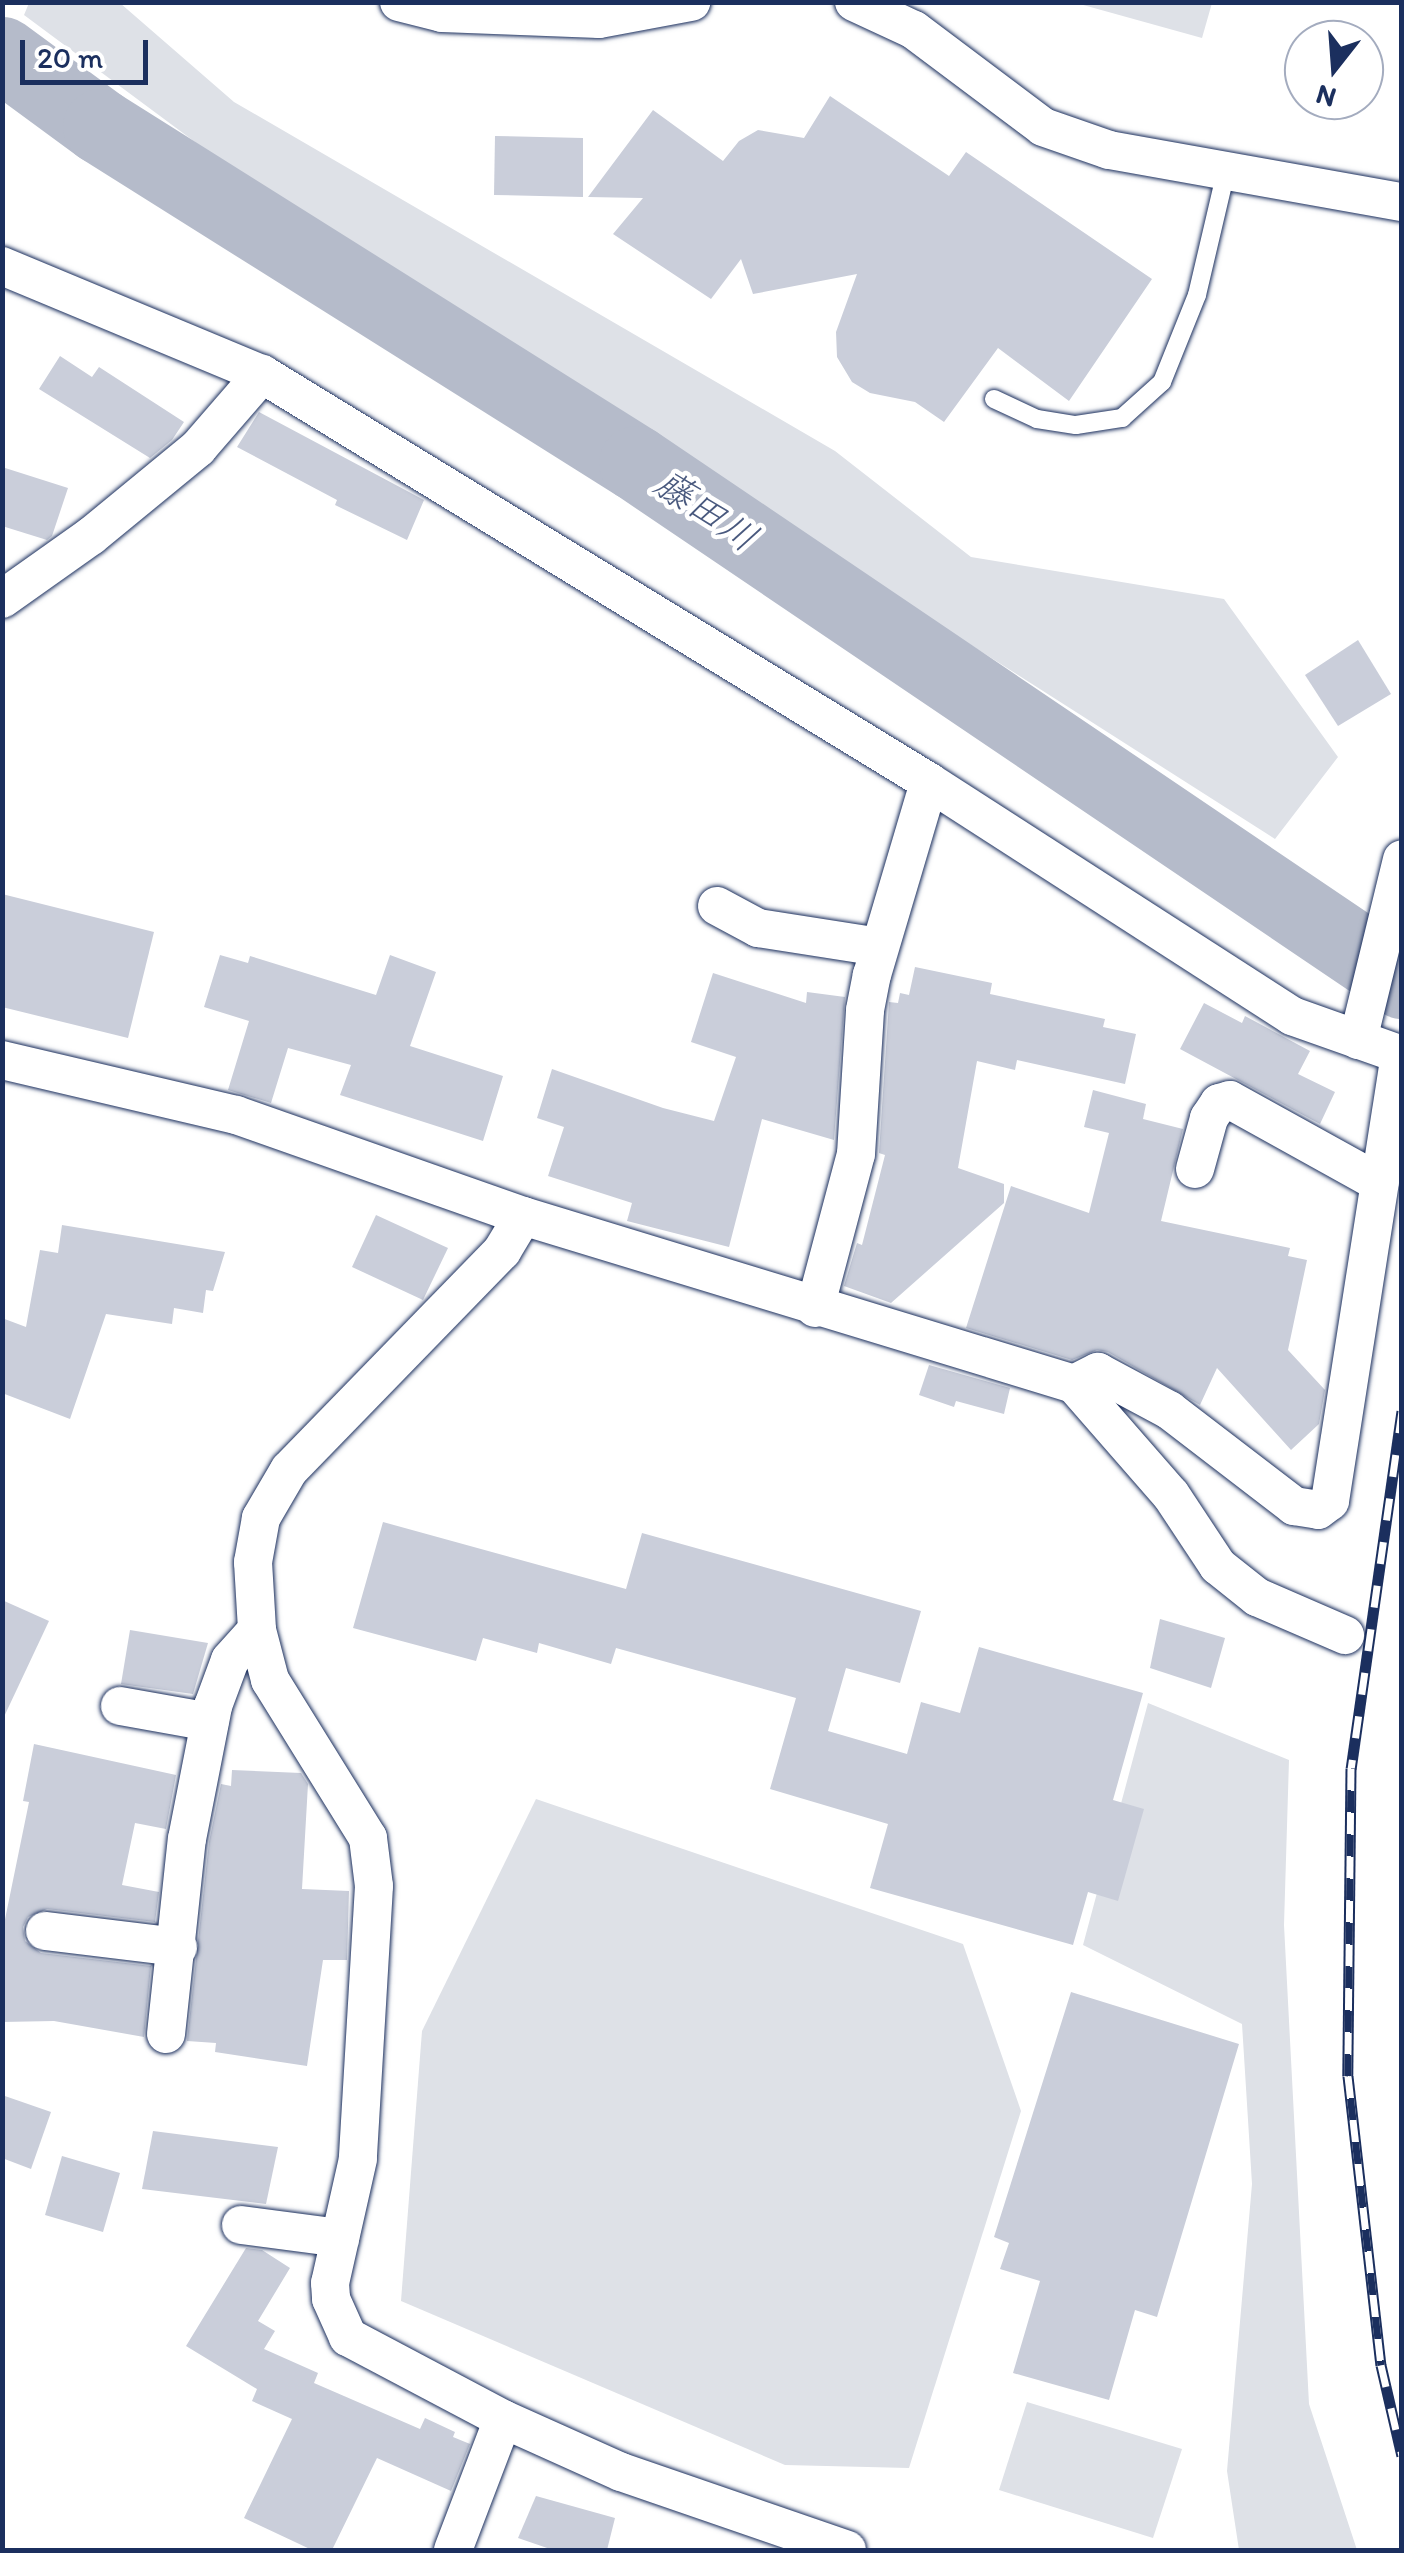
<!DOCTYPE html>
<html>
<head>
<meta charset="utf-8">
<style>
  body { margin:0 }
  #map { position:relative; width:1404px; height:2553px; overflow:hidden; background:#fff; font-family:Itim,"Klee One",sans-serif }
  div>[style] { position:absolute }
  .green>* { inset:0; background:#dee1e7 }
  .river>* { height:75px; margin:-37.5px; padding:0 37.5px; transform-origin:37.5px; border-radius:37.5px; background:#b5bbca }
  .building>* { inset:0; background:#caceda }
  .roads { filter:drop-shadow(0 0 2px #1b2f5e) drop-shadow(0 0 2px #1b2f5e) }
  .lane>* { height:18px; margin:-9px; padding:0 9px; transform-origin:9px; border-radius:9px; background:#fff }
  .street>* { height:38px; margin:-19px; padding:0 19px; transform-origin:19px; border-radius:19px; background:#fff }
  .rail>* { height:11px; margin-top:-5.5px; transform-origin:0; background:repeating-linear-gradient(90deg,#fff 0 22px,#1b2f5e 0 44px); box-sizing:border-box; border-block:2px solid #1b2f5e }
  span { translate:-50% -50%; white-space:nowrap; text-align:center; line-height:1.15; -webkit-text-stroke:9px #fff; paint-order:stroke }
  .water-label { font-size:38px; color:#49597e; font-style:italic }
  .frame { position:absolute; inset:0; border:5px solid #1b2f5e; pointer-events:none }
  .north { position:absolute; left:1284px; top:20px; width:100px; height:100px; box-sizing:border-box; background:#fff; border:2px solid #a4acbf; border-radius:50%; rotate:197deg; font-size:28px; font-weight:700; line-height:40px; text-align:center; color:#1b2f5e }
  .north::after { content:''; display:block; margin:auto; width:35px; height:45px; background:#1b2f5e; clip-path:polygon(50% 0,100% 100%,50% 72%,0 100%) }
  .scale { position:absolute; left:20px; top:40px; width:128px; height:45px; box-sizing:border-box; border:5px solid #1b2f5e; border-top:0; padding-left:12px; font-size:30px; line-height:35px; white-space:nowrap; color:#1b2f5e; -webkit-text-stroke:8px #fff; paint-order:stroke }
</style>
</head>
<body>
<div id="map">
  <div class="green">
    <div style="clip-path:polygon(29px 3px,120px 3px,234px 102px,835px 451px,971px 557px,1224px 599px,1338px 757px,1275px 839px,272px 199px,24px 15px)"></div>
    <div style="clip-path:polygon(1076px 3px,1212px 2px,1212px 3px,1202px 38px)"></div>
    <div style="clip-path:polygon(1148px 1703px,1289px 1760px,1284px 1925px,1309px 2404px,1357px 2550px,1239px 2550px,1227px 2471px,1252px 2184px,1242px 2024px,1083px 1945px)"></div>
    <div style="clip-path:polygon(536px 1799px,963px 1944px,1021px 2111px,909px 2468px,785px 2465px,401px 2301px,422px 2031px)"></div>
    <div style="clip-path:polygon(1027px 2402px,1182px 2449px,1153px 2538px,999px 2490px)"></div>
  </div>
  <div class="river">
    <div style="left:2px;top:54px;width:122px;rotate:36.3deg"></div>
    <div style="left:100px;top:126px;width:633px;rotate:32.16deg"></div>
    <div style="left:636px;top:463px;width:925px;rotate:34.07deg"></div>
  </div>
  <div class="building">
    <div style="clip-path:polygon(830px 96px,949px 176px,966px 152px,1152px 279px,1069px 401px,998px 348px,944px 422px,915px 402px,870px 393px,852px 382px,837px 357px,836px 332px,857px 274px,753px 294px,741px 259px,711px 299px,613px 234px,643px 198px,588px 197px,653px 110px,723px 161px,739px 141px,758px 130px,804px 138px)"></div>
    <div style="clip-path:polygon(495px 136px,583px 138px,583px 197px,494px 195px)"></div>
    <div style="clip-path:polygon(60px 356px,92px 377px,99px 367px,184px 422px,172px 440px,150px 458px,39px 389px)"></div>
    <div style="clip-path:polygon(259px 412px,424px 500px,407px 540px,335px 505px,337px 500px,237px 447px)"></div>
    <div style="clip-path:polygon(2px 467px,68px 488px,52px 536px,47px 540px,2px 526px)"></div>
    <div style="clip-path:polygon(1358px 640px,1391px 694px,1338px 726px,1305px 675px)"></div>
    <div style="clip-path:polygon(2px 894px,154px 932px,128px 1038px,2px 1007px)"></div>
    <div style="clip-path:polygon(220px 955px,248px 963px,250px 956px,376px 995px,390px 955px,436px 972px,410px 1046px,503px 1076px,483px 1141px,340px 1095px,351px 1065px,288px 1048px,271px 1103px,228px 1090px,249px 1021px,204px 1007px)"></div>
    <div style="clip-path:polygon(915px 967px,992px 983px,990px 994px,1105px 1019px,1103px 1027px,1136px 1034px,1125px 1084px,1017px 1060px,1015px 1070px,977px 1061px,958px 1168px,1004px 1184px,1004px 1203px,891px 1303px,844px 1286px,857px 1243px,862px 1245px,885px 1155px,879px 1153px,889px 1002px,898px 1003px,900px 993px,909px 995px)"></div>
    <div style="clip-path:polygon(713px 973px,806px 1003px,807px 992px,845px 997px,834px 1140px,762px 1119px,729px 1247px,627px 1221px,632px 1203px,548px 1176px,564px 1127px,537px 1118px,552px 1069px,663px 1108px,714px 1121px,736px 1057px,691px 1042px)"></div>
    <div style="clip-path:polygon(1204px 1003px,1242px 1023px,1245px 1016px,1310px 1051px,1298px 1074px,1335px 1092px,1320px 1124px,1180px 1049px)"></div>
    <div style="clip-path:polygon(1093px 1090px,1146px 1104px,1143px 1119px,1183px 1129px,1161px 1221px,1290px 1248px,1288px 1256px,1307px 1260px,1288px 1350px,1325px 1390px,1319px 1424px,1291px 1450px,1217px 1368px,1200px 1405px,1108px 1352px,1097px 1350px,1072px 1360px,966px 1328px,1011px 1186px,1089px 1213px,1109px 1133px,1084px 1127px)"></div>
    <div style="clip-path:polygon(376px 1215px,448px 1248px,423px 1300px,352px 1267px)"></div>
    <div style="clip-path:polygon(62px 1225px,225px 1252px,213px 1291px,206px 1290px,203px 1313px,174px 1308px,172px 1324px,106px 1314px,70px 1419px,2px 1393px,2px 1318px,26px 1327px,40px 1250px,58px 1253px)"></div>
    <div style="clip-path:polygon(929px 1365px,1010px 1388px,1004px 1414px,956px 1401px,954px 1407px,919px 1395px)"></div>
    <div style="clip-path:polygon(383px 1522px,626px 1589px,642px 1533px,921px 1611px,900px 1683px,846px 1668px,828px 1731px,907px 1754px,921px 1702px,960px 1713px,979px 1647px,1143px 1693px,1113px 1800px,1144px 1809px,1118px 1901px,1088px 1892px,1073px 1945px,870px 1888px,888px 1824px,770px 1789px,796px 1698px,616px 1648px,611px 1664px,539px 1643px,537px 1653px,483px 1638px,476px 1661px,353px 1628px)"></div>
    <div style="clip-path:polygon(2px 1600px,49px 1621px,2px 1721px)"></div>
    <div style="clip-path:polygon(1160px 1619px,1225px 1638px,1211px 1688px,1150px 1668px)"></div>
    <div style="clip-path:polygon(130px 1630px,208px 1643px,193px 1694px,121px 1684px)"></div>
    <div style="clip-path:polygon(34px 1744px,176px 1775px,166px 1829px,135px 1823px,122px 1885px,159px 1892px,155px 1922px,47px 1909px,28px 1917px,23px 1927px,25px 1941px,41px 1953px,151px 1966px,144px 2037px,54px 2021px,2px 2022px,2px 1934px,29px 1802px,23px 1801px)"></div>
    <div style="clip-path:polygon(232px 1770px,301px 1773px,308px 1784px,302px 1889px,349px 1891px,347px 1960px,323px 1960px,307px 2066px,215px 2052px,216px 2043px,187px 2041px,209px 1842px,221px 1784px,231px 1786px)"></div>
    <div style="clip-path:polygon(1071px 1992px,1239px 2044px,1157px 2317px,1135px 2310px,1109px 2400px,1013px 2373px,1040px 2281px,1000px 2269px,1009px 2243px,994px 2237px)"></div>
    <div style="clip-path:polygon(2px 2095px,51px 2112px,31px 2169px,2px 2158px)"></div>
    <div style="clip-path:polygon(153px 2131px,278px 2147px,266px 2204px,142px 2189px)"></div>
    <div style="clip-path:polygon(62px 2156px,120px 2173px,103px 2232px,45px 2215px)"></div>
    <div style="clip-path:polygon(246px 2248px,262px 2250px,290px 2268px,258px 2321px,275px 2331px,264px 2349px,318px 2373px,314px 2383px,420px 2429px,425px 2418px,455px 2432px,453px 2437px,470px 2444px,451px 2491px,377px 2458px,332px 2550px,312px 2550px,244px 2518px,292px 2419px,252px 2401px,257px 2389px,186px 2346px)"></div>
    <div style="clip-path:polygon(536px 2496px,615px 2518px,607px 2550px,553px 2550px,518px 2538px)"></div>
  </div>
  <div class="roads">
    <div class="lane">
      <div style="left:994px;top:399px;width:47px;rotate:24.9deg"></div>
      <div style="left:1037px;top:419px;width:39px;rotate:9deg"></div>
      <div style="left:1076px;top:425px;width:47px;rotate:-8.7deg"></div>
      <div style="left:1122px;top:418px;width:54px;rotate:-42deg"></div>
      <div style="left:1162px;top:382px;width:94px;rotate:-68.1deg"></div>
      <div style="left:1197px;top:295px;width:127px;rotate:-76.8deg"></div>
    </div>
    <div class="street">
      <div style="left:399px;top:2px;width:44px;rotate:14.3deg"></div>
      <div style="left:442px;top:13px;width:157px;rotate:2.2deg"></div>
      <div style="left:599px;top:19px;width:94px;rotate:-10.5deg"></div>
      <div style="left:854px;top:2px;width:66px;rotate:25deg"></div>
      <div style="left:914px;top:30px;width:161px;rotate:36.9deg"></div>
      <div style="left:1043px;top:127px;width:70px;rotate:19.2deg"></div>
      <div style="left:1109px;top:150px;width:298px;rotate:10.1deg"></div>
      <div style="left:2px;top:266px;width:282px;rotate:22.6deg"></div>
      <div style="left:262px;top:374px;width:782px;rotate:31.45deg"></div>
      <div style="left:929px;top:782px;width:432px;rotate:32.8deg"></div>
      <div style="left:1292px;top:1016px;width:117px;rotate:19.5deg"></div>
      <div style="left:2px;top:599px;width:109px;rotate:-35.3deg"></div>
      <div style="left:91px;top:536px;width:139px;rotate:-39.4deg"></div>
      <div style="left:198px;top:448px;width:98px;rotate:-49.1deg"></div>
      <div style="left:717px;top:906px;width:47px;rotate:28.2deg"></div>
      <div style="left:758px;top:928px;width:123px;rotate:8.9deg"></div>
      <div style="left:1358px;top:1040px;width:186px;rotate:-76.3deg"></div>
      <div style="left:2px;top:1060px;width:240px;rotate:13.2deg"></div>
      <div style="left:236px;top:1115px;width:304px;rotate:19.4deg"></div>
      <div style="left:523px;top:1216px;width:576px;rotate:16.96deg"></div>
      <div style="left:1074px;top:1384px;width:147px;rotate:48.9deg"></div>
      <div style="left:1171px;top:1495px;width:85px;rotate:56.5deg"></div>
      <div style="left:1218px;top:1566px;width:50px;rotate:38.5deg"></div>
      <div style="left:1257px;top:1597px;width:96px;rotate:23.4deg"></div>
      <div style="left:1195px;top:1169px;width:53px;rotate:-74.6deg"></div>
      <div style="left:1209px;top:1118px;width:18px;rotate:-56deg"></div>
      <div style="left:1219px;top:1103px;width:11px;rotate:-15deg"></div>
      <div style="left:1230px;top:1100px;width:171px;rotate:29deg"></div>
      <div style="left:523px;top:1216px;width:41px;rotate:121deg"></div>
      <div style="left:502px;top:1251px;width:305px;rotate:134.2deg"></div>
      <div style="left:289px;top:1470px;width:56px;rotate:120.3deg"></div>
      <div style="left:261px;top:1518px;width:45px;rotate:100.3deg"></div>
      <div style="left:253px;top:1562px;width:68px;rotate:86.6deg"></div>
      <div style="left:257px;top:1630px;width:52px;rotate:75.4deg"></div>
      <div style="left:270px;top:1680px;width:186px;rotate:58.2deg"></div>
      <div style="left:368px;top:1838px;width:48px;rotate:82.9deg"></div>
      <div style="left:374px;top:1886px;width:273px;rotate:93.4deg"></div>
      <div style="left:358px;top:2159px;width:127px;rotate:102.7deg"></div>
      <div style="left:330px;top:2283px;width:16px;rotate:86deg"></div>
      <div style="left:331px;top:2299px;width:42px;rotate:65.9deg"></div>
      <div style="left:348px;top:2337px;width:175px;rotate:27.9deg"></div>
      <div style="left:503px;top:2419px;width:129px;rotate:24.2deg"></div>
      <div style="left:621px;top:2472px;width:239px;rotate:19deg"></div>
      <div style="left:815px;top:1308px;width:159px;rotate:-75.1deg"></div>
      <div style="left:856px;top:1154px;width:144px;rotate:-86.4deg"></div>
      <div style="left:865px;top:1010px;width:36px;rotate:-79deg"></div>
      <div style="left:872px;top:975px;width:201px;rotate:-73.5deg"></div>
      <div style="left:1074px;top:1384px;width:27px;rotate:-27deg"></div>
      <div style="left:1098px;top:1372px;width:81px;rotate:28.2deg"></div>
      <div style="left:1169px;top:1410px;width:158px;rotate:37.5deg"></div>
      <div style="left:1294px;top:1506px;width:24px;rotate:9deg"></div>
      <div style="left:1318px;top:1510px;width:15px;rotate:-37deg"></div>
      <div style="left:1330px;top:1501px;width:451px;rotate:-81.1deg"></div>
      <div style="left:120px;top:1706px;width:91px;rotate:10.1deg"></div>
      <div style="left:45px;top:1931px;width:134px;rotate:6.9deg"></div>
      <div style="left:166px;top:2034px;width:196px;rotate:-83.9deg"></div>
      <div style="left:187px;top:1839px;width:136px;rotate:-78.9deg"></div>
      <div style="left:213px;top:1706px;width:49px;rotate:-69.7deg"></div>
      <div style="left:230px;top:1660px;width:40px;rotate:-48deg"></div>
      <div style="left:241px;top:2225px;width:100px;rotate:7.5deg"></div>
      <div style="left:453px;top:2550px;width:140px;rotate:-69.1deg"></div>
    </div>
  </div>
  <div class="rail">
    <div style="left:1402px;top:1411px;width:361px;rotate:98.1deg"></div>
    <div style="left:1351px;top:1768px;width:308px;rotate:90.6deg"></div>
    <div style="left:1348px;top:2076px;width:291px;rotate:83.5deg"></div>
    <div style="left:1381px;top:2365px;width:93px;rotate:77deg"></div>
  </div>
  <div class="water-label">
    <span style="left:706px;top:511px;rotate:34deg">藤田川</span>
  </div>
  <div class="frame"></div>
  <div class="north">N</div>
  <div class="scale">20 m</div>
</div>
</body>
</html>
